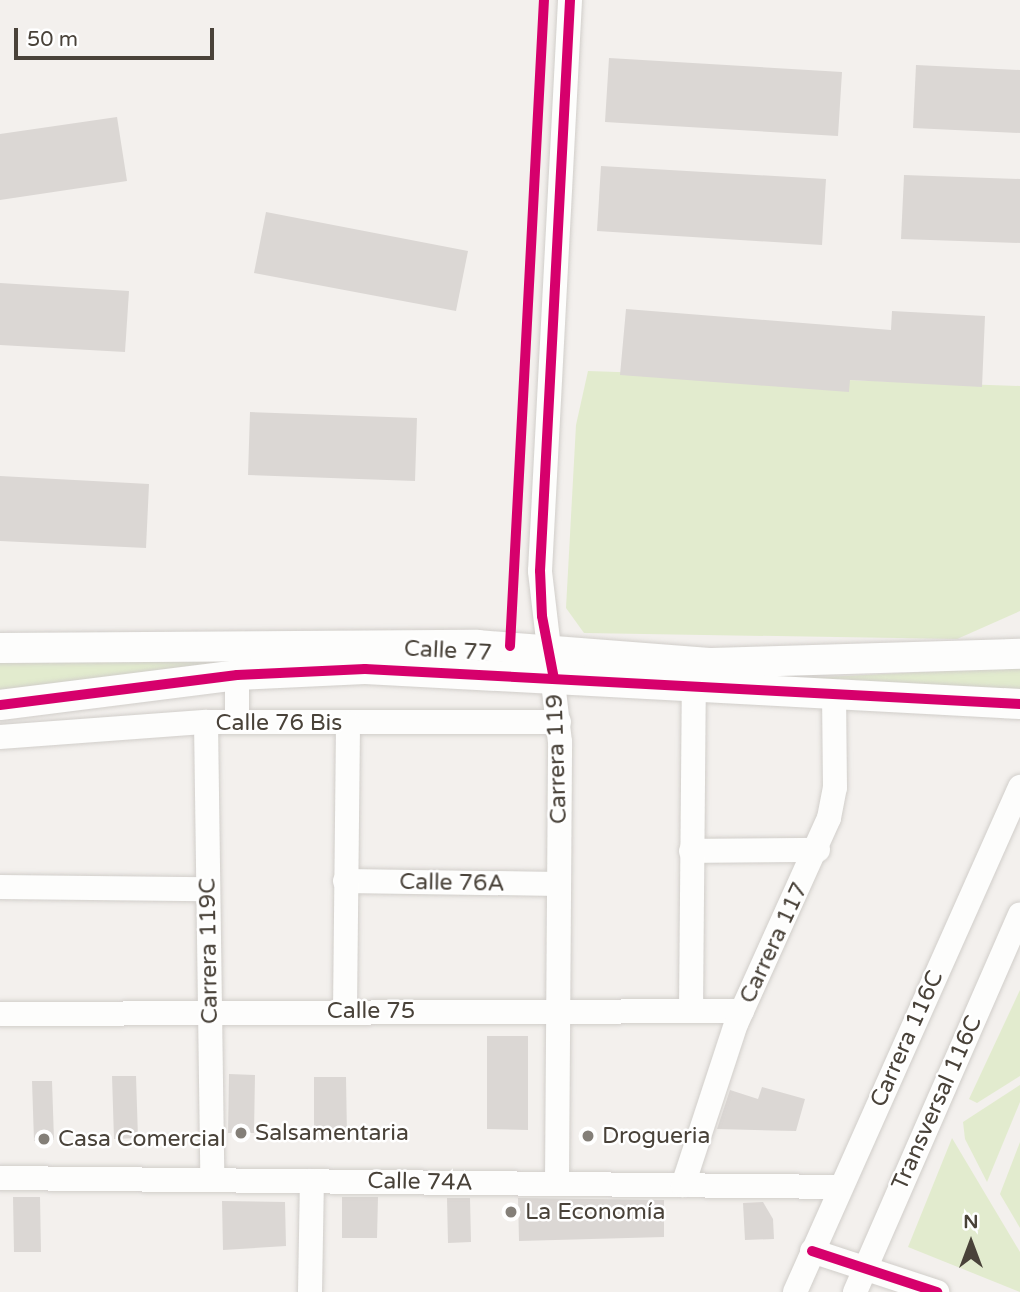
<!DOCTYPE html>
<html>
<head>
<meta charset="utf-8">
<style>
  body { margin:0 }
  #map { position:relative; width:1020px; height:1292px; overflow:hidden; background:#f3f0ed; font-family:"Varela Round",sans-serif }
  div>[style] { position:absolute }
  .green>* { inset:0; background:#e2ebce }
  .building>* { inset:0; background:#dbd7d4 }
  .roads { filter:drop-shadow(0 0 2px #d1ceca) drop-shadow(0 0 2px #d1ceca) }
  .minor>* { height:24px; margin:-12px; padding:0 12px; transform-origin:12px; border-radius:12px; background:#fdfdfc }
  .tertiary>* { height:30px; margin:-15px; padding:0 15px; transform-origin:15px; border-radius:15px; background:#fdfdfc }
  .cycleway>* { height:10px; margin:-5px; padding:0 5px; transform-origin:5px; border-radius:5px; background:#d6006c }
  .dots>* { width:19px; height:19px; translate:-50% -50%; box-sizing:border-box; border:4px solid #fff; border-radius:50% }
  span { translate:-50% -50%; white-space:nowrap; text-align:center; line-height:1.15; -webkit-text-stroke:5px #fff; paint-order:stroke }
  .street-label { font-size:23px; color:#494239 }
  .poi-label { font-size:23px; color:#494239 }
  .left { translate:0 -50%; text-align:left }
  .north { position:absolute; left:936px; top:1208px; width:70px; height:70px; -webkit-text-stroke:5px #fff; paint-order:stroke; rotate:0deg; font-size:19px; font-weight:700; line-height:28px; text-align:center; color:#494239 }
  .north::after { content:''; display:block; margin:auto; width:24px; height:32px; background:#494239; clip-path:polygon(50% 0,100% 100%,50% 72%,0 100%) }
  .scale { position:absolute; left:14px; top:28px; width:200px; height:32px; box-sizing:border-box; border:4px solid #494239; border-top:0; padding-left:9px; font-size:21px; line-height:24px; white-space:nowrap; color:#494239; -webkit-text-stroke:5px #fff; paint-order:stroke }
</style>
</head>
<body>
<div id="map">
  <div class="green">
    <div style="clip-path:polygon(588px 371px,1020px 386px,1020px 611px,957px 639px,584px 633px,566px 608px,576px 425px)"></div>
    <div style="clip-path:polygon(294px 658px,0 698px,0 660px)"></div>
    <div style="clip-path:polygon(1020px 667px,1020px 695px,718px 673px,807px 678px)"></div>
    <div style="clip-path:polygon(1020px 990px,1020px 1076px,977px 1103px,969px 1099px)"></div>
    <div style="clip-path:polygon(1020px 1085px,1020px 1102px,987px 1182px,965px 1139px,963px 1122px)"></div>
    <div style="clip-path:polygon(952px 1138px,1020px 1252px,1020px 1292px,908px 1247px)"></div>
    <div style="clip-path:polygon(1020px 1142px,1020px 1228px,1000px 1194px)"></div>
  </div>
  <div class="building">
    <div style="clip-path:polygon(609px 58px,842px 72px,838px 136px,605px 122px)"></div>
    <div style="clip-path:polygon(916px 65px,1020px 70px,1020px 133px,913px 128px)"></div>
    <div style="clip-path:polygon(117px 117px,127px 181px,0 200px,0 134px)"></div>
    <div style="clip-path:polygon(601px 166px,826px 179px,822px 245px,597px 231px)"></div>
    <div style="clip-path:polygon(904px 175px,1020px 179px,1020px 243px,901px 239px)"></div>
    <div style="clip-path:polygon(266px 212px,468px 251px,456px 311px,254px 273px)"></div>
    <div style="clip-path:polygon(0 283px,129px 291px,125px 352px,0 345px)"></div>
    <div style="clip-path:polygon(626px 309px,891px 330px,892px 311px,985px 316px,982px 387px,850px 380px,849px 392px,620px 375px)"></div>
    <div style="clip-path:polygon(250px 412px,417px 418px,415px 481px,248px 475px)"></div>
    <div style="clip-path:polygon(0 476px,149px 484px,146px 548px,0 541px)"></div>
    <div style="clip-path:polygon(487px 1036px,528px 1036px,528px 1130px,487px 1129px)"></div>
    <div style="clip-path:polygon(229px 1074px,255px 1075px,254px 1133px,228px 1133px)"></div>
    <div style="clip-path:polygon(112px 1076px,136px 1076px,138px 1138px,114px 1139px)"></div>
    <div style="clip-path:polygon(314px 1077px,346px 1077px,347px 1136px,314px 1136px)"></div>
    <div style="clip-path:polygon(32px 1081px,52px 1081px,54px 1140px,34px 1141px)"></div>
    <div style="clip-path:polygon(762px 1087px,805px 1099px,796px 1131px,717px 1129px,730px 1090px,758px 1099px)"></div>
    <div style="clip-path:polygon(13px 1197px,40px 1197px,41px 1252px,14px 1252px)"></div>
    <div style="clip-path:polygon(342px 1197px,378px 1197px,377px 1238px,342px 1238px)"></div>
    <div style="clip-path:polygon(447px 1198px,470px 1198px,471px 1242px,448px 1243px)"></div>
    <div style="clip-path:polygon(518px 1198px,664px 1200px,664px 1237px,519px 1241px)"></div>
    <div style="clip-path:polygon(222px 1201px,285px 1202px,286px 1246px,223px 1250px)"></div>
    <div style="clip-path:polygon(763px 1202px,773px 1219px,774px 1239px,745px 1240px,743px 1203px)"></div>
  </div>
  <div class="roads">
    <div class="minor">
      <div style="left:237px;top:675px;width:47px;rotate:90deg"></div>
      <div style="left:206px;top:722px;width:458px;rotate:89.2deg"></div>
      <div style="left:0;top:737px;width:207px;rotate:-4.2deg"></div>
      <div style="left:206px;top:722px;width:353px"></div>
      <div style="left:691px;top:851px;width:127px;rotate:-0.5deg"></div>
      <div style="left:345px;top:881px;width:214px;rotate:0.8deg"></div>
      <div style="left:0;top:887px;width:207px;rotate:0.6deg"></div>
      <div style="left:345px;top:1011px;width:288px;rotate:-89.4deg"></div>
      <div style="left:691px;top:1011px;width:323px;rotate:-89.5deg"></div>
      <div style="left:0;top:1014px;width:742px;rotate:-0.23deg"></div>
      <div style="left:0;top:1178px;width:840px;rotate:0.61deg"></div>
      <div style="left:557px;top:1183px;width:441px;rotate:-89.6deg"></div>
      <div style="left:560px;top:742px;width:172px;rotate:-96.7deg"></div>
      <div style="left:540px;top:571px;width:572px;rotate:-86.99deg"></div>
      <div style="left:683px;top:1185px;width:169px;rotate:-71.8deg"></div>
      <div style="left:736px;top:1024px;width:226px;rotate:-65.7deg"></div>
      <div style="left:829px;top:818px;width:31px;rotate:-79deg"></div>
      <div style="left:835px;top:788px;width:92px;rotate:-90.6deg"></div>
      <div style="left:812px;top:1251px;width:132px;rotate:18.2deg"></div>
      <div style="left:310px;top:1292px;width:111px;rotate:-89deg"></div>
      <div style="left:795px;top:1292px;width:553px;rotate:-65.98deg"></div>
      <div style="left:855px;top:1292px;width:412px;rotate:-66.4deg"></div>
    </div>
    <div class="tertiary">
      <div style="left:0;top:648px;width:477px;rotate:-0.4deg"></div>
      <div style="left:477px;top:645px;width:236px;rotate:4.4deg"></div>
      <div style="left:712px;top:663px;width:308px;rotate:-1.7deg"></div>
      <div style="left:0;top:705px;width:239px;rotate:-7.2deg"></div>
      <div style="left:237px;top:675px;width:128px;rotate:-2.7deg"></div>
      <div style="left:365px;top:669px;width:656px;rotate:3.06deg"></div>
    </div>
  </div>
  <div class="cycleway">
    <div style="left:510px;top:646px;width:647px;rotate:-86.99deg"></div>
    <div style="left:554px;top:679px;width:64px;rotate:-100.8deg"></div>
    <div style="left:542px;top:616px;width:45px;rotate:-92.5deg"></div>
    <div style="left:540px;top:571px;width:572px;rotate:-86.99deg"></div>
    <div style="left:0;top:705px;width:239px;rotate:-7.2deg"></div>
    <div style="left:237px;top:675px;width:128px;rotate:-2.7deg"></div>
    <div style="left:365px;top:669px;width:656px;rotate:3.06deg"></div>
    <div style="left:812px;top:1251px;width:132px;rotate:18.2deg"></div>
  </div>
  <div class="dots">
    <div style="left:241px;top:1133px;background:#847f78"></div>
    <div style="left:588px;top:1136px;background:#847f78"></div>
    <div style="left:44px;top:1139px;background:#847f78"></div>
    <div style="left:511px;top:1212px;background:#847f78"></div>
  </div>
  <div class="street-label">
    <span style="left:448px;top:651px;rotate:3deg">Calle 77</span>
    <span style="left:279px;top:723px">Calle 76 Bis</span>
    <span style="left:557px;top:759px;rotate:-92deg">Carrera 119</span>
    <span style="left:452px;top:883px;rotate:1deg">Calle 76A</span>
    <span style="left:774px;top:943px;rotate:-65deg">Carrera 117</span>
    <span style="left:209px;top:951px;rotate:-91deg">Carrera 119C</span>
    <span style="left:371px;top:1011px">Calle 75</span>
    <span style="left:907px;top:1039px;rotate:-66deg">Carrera 116C</span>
    <span style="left:937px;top:1103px;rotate:-66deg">Transversal 116C</span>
    <span style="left:420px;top:1182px;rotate:1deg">Calle 74A</span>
  </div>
  <div class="poi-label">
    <span class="left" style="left:255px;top:1133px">Salsamentaria</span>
    <span class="left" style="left:602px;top:1136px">Drogueria</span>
    <span class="left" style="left:58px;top:1139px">Casa Comercial</span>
    <span class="left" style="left:525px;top:1212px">La Economía</span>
  </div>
  <div class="north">N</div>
  <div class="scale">50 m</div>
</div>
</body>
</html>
